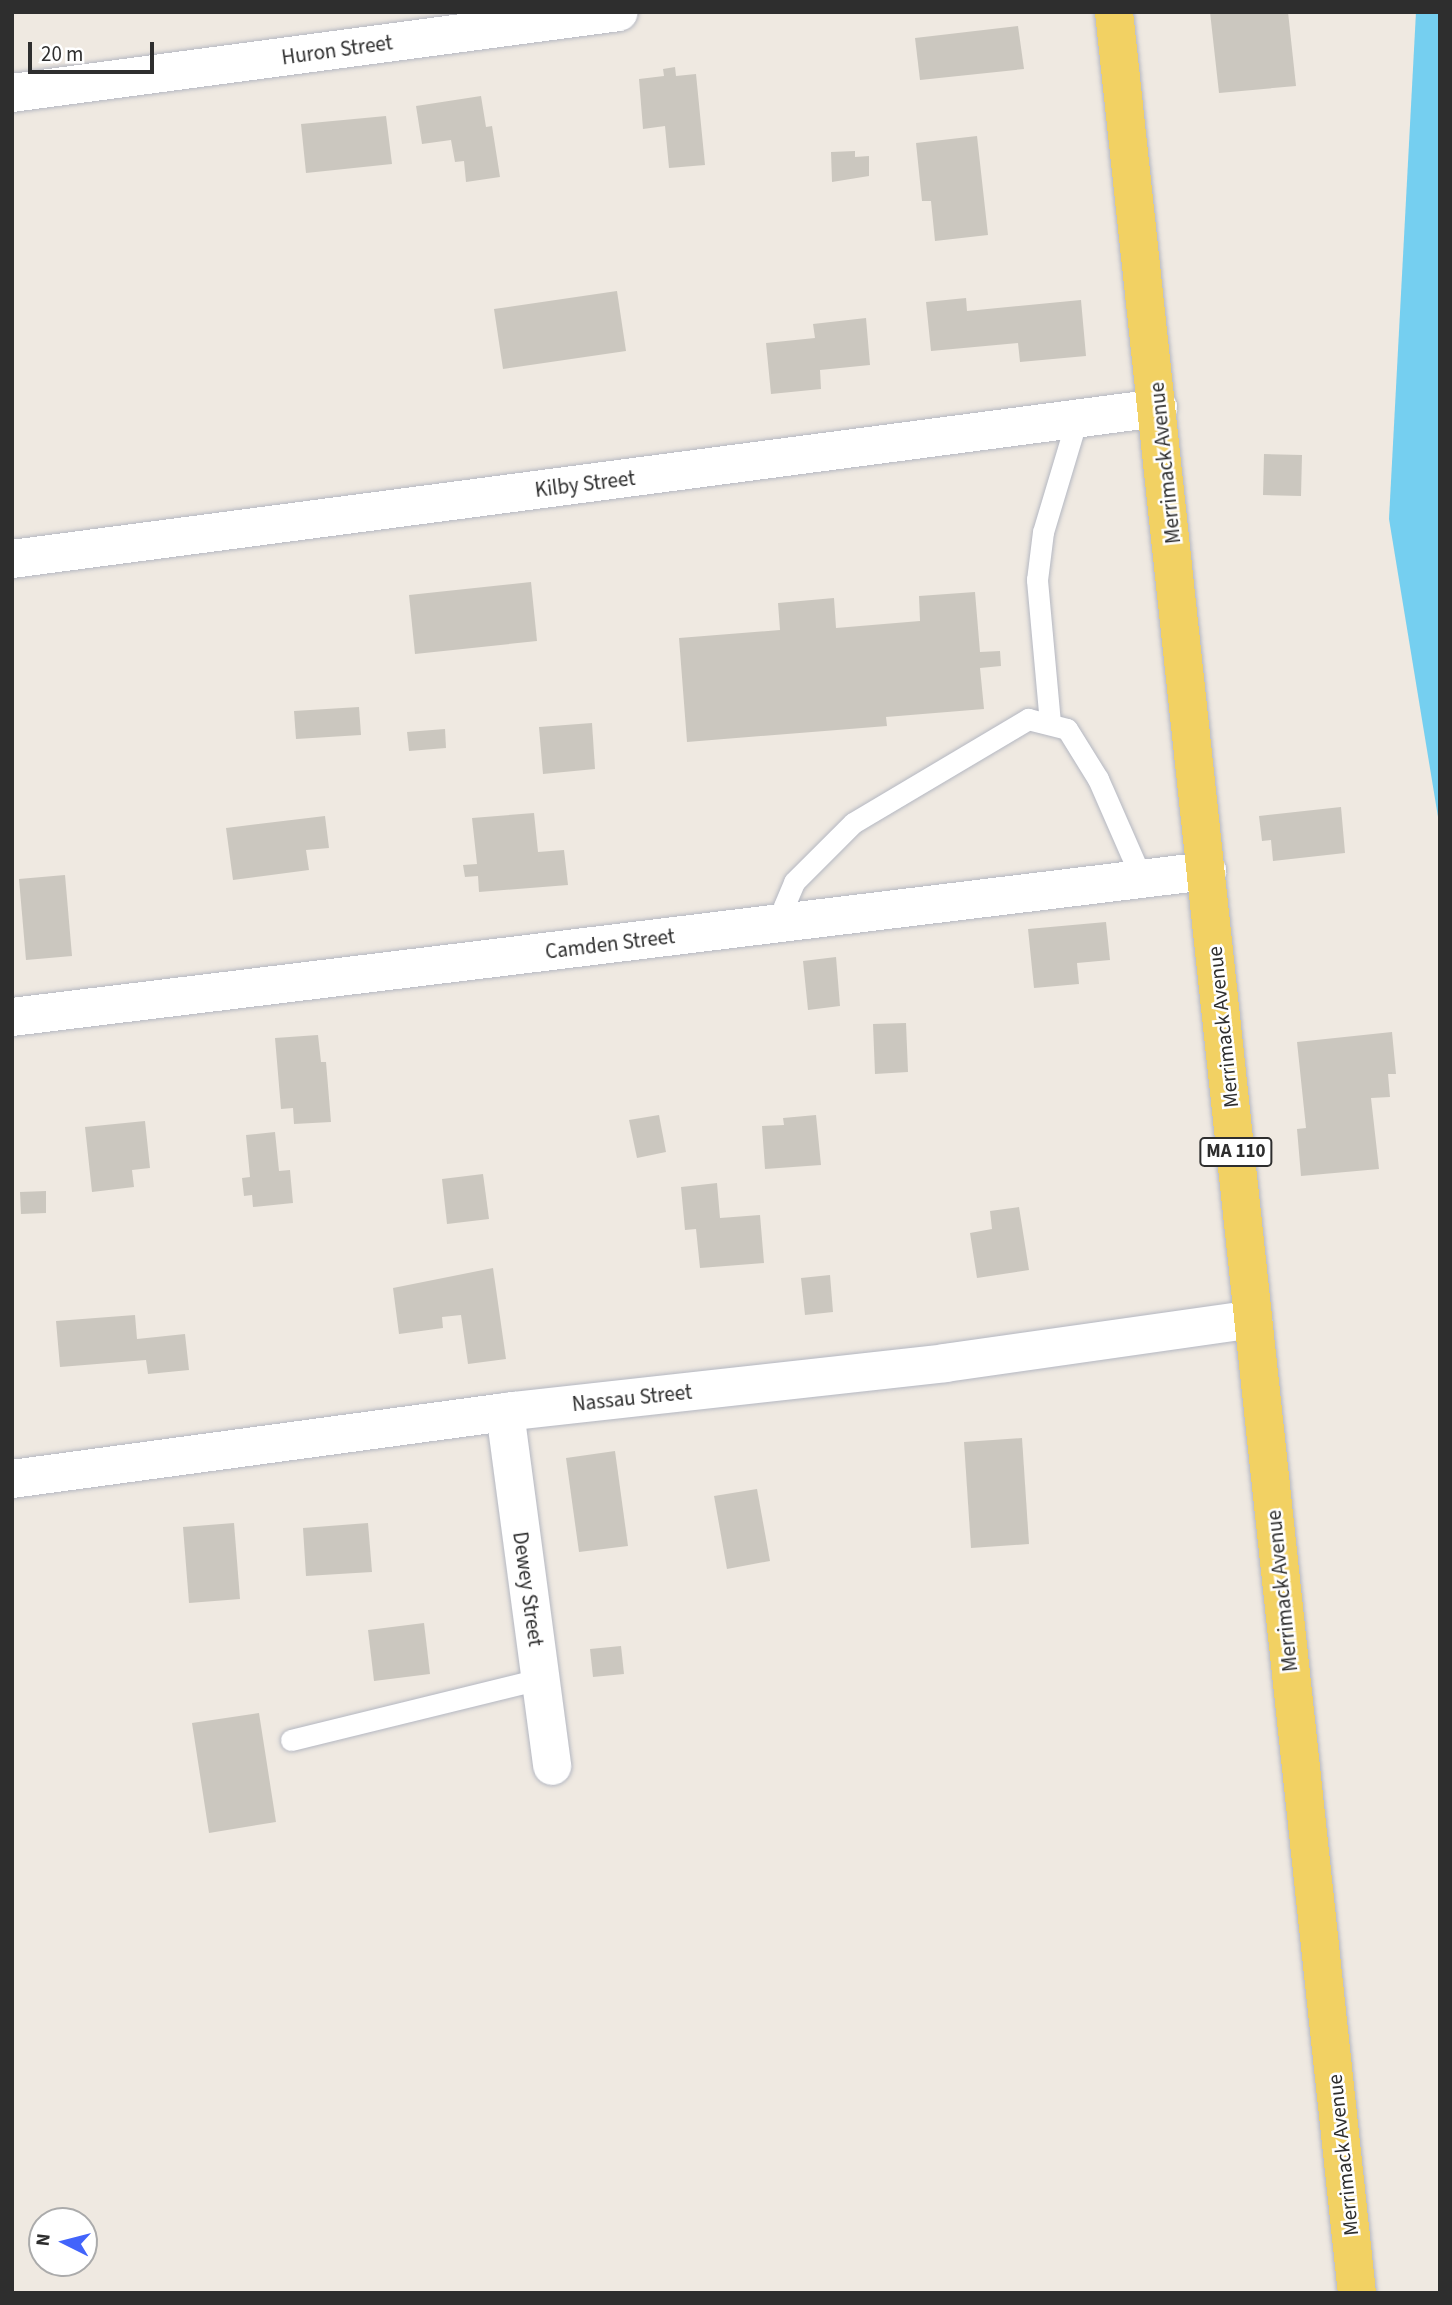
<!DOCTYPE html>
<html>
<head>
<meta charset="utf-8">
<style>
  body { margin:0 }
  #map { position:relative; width:1452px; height:2305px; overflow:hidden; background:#efe9e1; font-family:"Source Sans 3",sans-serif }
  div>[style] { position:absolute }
  .water>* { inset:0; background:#75cff0 }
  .building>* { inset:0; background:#cbc7bf }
  .roads { filter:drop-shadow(0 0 2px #b4b7c1) drop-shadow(0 0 2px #b4b7c1) }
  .service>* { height:21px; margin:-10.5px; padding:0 10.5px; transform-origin:10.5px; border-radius:10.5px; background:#fff }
  .minor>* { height:38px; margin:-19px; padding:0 19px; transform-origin:19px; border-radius:19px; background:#fff }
  .primary>* { height:38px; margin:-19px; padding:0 19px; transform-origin:19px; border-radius:19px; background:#f2d163 }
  span { translate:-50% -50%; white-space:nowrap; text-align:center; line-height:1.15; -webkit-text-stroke:5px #fff; paint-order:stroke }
  .shield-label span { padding:2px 5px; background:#fff; border:2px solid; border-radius:5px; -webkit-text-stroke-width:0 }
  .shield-label { font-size:19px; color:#2e2e2e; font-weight:700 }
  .street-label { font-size:21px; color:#2e2e2e }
  .frame { position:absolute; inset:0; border:14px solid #2e2e2e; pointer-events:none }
  .north { position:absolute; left:28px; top:2207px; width:70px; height:70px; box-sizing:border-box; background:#fff; border:2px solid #ababab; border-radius:50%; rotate:276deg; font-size:19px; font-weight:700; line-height:28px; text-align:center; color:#2e2e2e }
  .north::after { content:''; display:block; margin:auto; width:24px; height:32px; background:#4264fb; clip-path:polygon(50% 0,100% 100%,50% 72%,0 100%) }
  .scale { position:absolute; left:28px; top:42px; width:126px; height:32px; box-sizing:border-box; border:4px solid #2e2e2e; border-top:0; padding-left:9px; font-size:21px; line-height:24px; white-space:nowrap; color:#2e2e2e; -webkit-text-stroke:5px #fff; paint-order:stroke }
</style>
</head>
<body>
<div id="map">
  <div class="water">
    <div style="clip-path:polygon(1416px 12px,1440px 12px,1440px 829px,1389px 519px)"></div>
  </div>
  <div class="building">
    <div style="clip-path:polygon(1210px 12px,1288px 12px,1296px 86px,1219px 93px)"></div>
    <div style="clip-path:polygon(1018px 26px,1024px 69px,920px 80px,915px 38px)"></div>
    <div style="clip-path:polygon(675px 67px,676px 76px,696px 74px,705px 165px,669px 168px,665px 126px,643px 129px,639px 79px,664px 76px,663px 69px)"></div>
    <div style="clip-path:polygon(481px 96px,486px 127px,492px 126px,500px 177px,466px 182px,464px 161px,455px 162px,451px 140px,422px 144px,416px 106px)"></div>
    <div style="clip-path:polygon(386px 116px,392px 164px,306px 173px,301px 124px)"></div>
    <div style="clip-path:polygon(977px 136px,988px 235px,935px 241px,931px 201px,922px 201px,916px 143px)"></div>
    <div style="clip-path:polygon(855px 151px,855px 157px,869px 156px,869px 176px,832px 182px,831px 152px)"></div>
    <div style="clip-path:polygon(617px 291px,626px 351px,503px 369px,494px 309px)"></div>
    <div style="clip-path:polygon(966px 298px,967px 311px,1081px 300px,1086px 356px,1020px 362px,1018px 343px,931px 351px,926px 302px)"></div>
    <div style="clip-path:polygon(866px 318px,870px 365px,820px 370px,821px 389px,771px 394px,766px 343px,815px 338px,813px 324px)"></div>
    <div style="clip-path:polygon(1264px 454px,1302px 455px,1301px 496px,1263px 495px)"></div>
    <div style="clip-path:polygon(531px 582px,537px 641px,415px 654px,409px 595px)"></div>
    <div style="clip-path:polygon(975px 592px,980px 652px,1000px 651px,1001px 666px,980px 668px,984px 709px,886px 717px,887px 726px,687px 742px,679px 638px,780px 630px,778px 603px,834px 598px,836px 628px,920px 621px,919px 596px)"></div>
    <div style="clip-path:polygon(359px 707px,361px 735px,296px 739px,294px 711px)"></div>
    <div style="clip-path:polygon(592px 723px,595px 769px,543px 774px,539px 727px)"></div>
    <div style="clip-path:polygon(445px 729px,446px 748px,409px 751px,407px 732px)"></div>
    <div style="clip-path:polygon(1341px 807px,1345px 853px,1273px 861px,1271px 840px,1262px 841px,1259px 816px)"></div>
    <div style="clip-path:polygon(534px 813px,538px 852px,564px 850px,568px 885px,479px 892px,478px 876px,465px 877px,463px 865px,477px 864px,472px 818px)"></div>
    <div style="clip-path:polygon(325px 816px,329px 848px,306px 850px,309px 870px,233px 880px,226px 828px)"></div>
    <div style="clip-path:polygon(65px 875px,72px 956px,26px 960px,19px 879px)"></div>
    <div style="clip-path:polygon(1106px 922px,1110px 960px,1077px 963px,1079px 984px,1034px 988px,1028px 929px)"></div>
    <div style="clip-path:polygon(836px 957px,840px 1006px,808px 1010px,803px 961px)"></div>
    <div style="clip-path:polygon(906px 1023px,908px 1072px,875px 1074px,873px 1024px)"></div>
    <div style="clip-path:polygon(1392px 1032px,1396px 1074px,1388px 1074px,1390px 1097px,1371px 1098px,1379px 1169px,1301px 1176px,1297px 1129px,1306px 1128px,1297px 1042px)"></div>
    <div style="clip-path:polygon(318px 1035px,321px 1062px,326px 1062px,331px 1122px,294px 1124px,293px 1108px,281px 1109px,275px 1038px)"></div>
    <div style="clip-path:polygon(659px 1115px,666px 1152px,637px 1158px,629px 1120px)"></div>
    <div style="clip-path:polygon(816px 1115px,821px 1165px,765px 1169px,762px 1126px,784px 1125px,783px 1118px)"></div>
    <div style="clip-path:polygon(145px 1121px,150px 1168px,132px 1170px,134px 1187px,92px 1192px,85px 1127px)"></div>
    <div style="clip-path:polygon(275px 1132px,279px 1171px,290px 1170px,293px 1203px,253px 1207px,252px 1195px,244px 1196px,242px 1178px,250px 1177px,246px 1135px)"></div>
    <div style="clip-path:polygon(483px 1174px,489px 1219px,447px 1224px,442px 1179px)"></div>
    <div style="clip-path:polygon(717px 1183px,720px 1218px,760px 1215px,764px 1263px,700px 1268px,696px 1229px,685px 1230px,681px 1187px)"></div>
    <div style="clip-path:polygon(46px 1191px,46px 1213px,21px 1214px,20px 1192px)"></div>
    <div style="clip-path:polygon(1019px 1207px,1029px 1270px,977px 1278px,970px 1233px,992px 1229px,990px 1211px)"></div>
    <div style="clip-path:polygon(493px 1268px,506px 1359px,468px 1364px,461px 1315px,442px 1317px,443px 1328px,399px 1334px,393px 1288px)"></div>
    <div style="clip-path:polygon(830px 1275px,833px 1312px,805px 1315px,801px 1278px)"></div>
    <div style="clip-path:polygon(135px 1315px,137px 1339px,185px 1334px,189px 1370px,148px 1374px,146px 1360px,60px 1367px,56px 1321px)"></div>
    <div style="clip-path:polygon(1022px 1438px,1029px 1544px,971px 1548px,964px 1442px)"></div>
    <div style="clip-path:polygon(615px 1451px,628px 1546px,579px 1552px,566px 1458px)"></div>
    <div style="clip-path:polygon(757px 1489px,770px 1561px,727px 1569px,714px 1496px)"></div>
    <div style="clip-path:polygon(234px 1523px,240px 1599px,189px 1603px,183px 1527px)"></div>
    <div style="clip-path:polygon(368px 1523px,372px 1572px,306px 1576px,303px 1528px)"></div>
    <div style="clip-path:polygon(424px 1623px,430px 1674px,374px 1681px,368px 1630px)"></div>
    <div style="clip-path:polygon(621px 1646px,624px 1674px,593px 1677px,590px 1649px)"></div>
    <div style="clip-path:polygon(259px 1713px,276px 1822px,209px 1833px,192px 1723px)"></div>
  </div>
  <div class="roads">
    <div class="service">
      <div style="left:1050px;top:723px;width:144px;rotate:-95.2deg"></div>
      <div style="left:1037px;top:580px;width:48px;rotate:-82.9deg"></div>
      <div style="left:1043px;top:532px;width:118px;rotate:-73.3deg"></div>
      <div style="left:786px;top:922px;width:16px;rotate:-97deg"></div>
      <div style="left:784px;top:906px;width:26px;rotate:-67deg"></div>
      <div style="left:794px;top:882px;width:83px;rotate:-45deg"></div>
      <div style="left:853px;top:823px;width:204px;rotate:-30.7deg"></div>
      <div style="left:1028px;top:719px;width:40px;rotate:14.4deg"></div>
      <div style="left:1067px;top:729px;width:59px;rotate:58.2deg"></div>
      <div style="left:1098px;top:779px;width:109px;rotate:66.3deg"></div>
      <div style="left:291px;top:1740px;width:256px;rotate:-13.8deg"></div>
    </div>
    <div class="minor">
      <div style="left:12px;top:93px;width:612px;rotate:-7.6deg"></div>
      <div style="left:12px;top:559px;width:1156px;rotate:-7.51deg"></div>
      <div style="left:12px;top:1017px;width:1204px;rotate:-6.97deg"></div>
      <div style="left:505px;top:1412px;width:357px;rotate:82.4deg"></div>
      <div style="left:12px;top:1479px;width:506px;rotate:-7.73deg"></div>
      <div style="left:513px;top:1411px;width:435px;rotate:-6.3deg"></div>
      <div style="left:945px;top:1363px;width:311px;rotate:-8.1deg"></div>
    </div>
    <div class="primary">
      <div style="left:1114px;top:12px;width:2294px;rotate:83.92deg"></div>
    </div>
  </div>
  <div class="shield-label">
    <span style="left:1236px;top:1152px">MA 110</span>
  </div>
  <div class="street-label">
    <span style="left:337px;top:50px;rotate:-8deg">Huron Street</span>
    <span style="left:1165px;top:463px;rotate:-96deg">Merrimack Avenue</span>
    <span style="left:585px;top:484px;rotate:-7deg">Kilby Street</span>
    <span style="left:610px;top:944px;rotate:-7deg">Camden Street</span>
    <span style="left:1223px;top:1027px;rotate:-96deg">Merrimack Avenue</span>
    <span style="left:632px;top:1398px;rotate:-6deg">Nassau Street</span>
    <span style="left:528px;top:1589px;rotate:82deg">Dewey Street</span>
    <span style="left:1282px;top:1591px;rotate:-96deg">Merrimack Avenue</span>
    <span style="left:1343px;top:2155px;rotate:-96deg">Merrimack Avenue</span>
  </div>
  <div class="frame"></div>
  <div class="north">N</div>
  <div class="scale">20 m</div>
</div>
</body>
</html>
